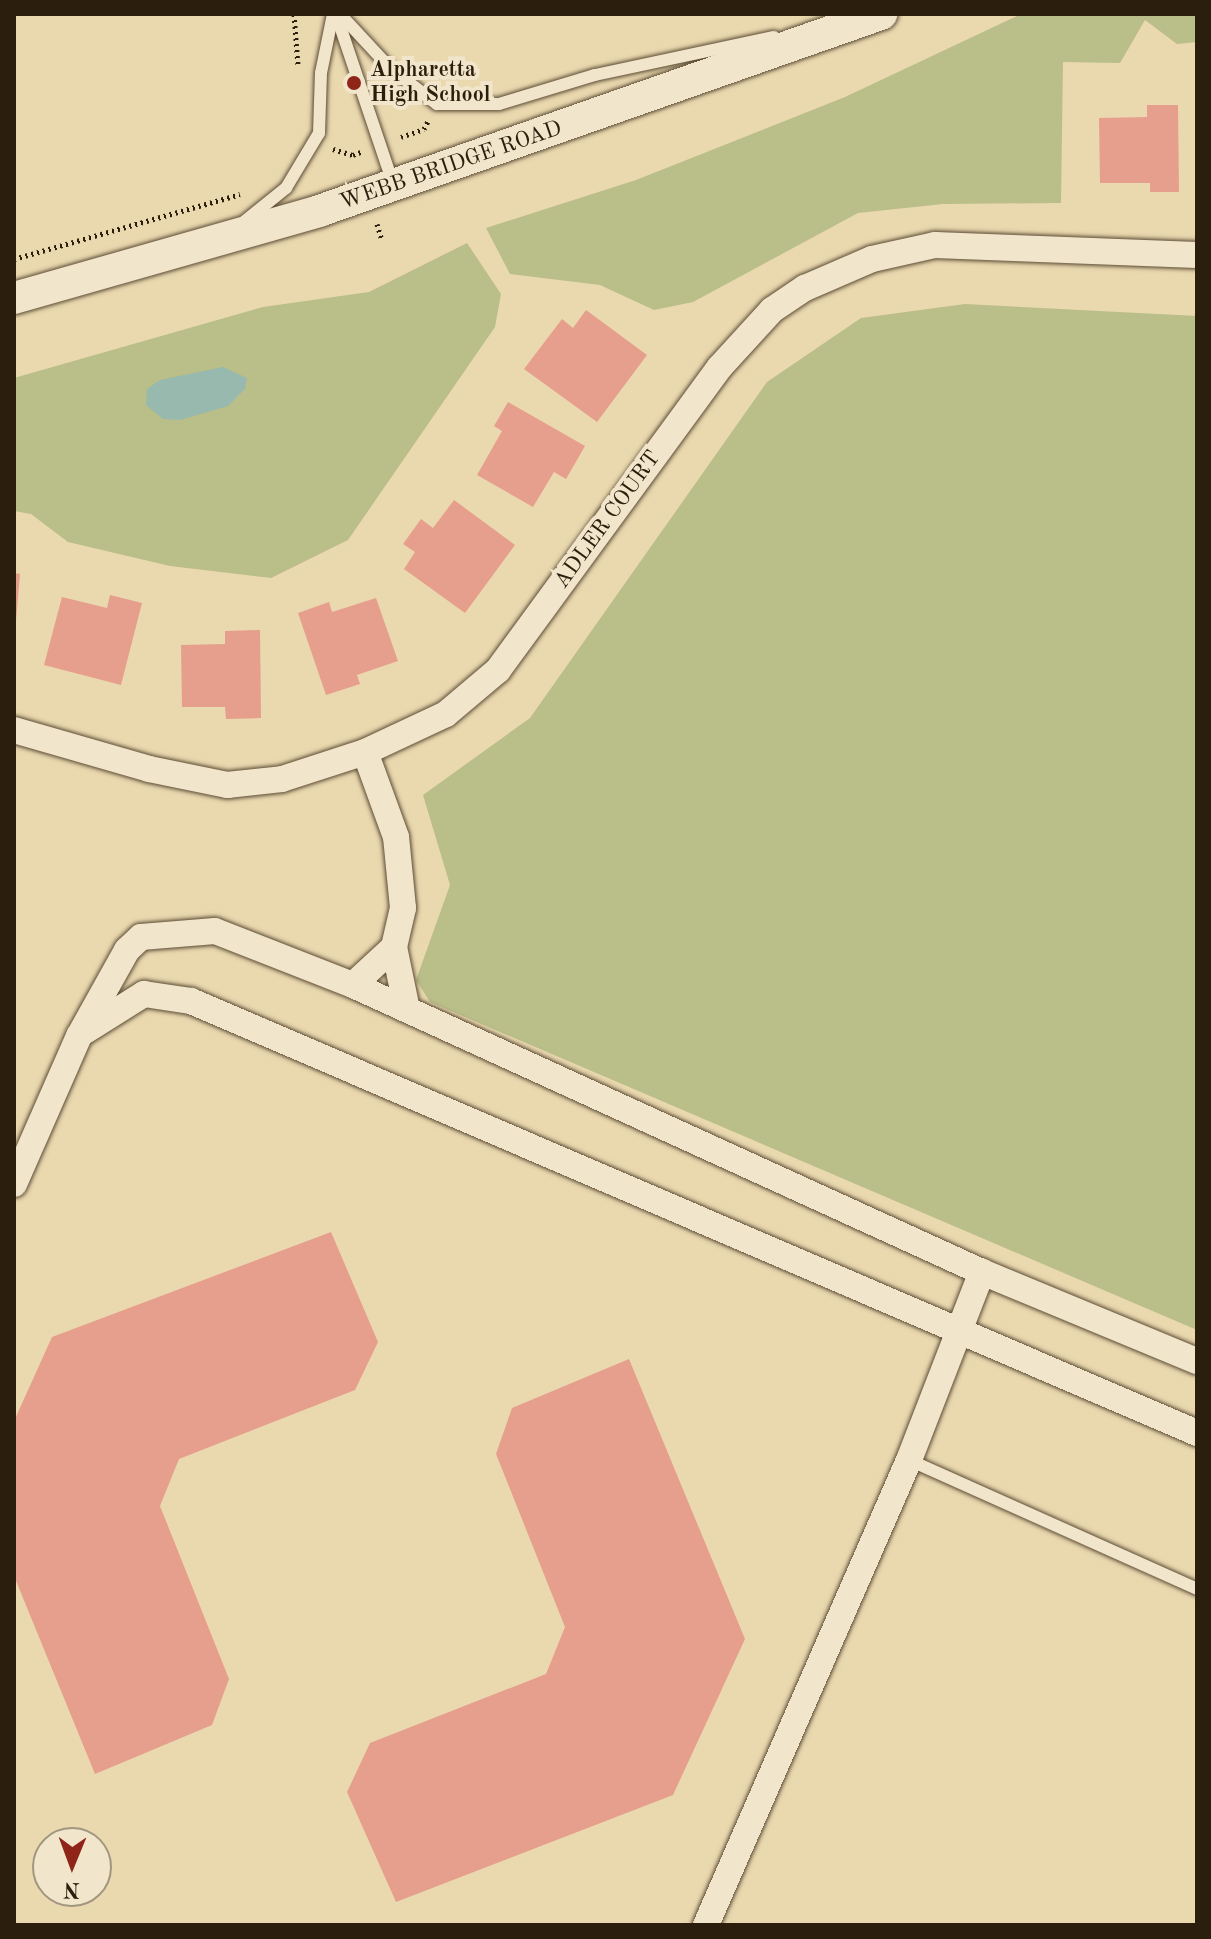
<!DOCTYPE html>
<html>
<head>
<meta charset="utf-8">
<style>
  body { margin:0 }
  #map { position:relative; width:1211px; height:1939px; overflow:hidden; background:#ead8af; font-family:"Old Standard TT",serif }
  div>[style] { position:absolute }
  .green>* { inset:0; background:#babe88 }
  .water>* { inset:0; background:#98b9ae }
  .building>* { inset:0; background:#e69f8d }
  .path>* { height:5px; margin-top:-2.5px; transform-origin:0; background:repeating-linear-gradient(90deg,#2c1e0c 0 2px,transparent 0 6px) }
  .roads { filter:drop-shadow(0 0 2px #5c4c35) drop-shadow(0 0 2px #5c4c35) }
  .service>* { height:12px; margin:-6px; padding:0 6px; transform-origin:6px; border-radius:6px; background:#f1e6cb }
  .minor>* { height:26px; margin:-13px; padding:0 13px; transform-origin:13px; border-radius:13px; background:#f1e6cb }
  .tertiary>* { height:32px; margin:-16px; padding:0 16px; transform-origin:16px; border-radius:16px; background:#f1e6cb }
  .dots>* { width:22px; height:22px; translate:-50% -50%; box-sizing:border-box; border:4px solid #f1e6cb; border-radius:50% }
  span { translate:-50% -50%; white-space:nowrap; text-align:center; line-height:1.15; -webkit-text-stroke:8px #f1e6cb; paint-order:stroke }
  .poi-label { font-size:22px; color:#2c1e0c; font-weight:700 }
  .left { translate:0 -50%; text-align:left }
  .street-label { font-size:22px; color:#2c1e0c }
  .frame { position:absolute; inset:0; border:16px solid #2c1e0c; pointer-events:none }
  .north { position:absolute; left:32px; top:1827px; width:80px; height:80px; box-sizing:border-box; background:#f1e6cb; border:2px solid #a2967f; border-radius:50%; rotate:181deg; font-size:22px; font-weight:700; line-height:32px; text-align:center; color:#2c1e0c }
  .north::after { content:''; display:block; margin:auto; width:28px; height:36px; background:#8f2418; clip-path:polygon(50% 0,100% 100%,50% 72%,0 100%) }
</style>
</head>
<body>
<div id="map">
  <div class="green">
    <div style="clip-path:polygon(1021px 14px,1197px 14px,1197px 42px,1177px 44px,1145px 20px,1120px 63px,1063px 62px,1061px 203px,943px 204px,858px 213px,693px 302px,654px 310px,600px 285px,510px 274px,486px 228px,636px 180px,845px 97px)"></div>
    <div style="clip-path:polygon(467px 243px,501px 294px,495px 327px,348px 540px,271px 578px,170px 566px,68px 542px,31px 514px,14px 511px,14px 378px,263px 307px,369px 292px)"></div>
    <div style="clip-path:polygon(965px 304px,1197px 316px,1197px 1330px,430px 1002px,416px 980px,450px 885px,423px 795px,530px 718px,767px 382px,861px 318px)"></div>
  </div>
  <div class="water">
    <div style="clip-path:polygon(223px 367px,247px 378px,245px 389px,228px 406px,180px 420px,163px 419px,146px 405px,147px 389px,160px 380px)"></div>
  </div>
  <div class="building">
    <div style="clip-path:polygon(1147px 105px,1178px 105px,1179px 192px,1150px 192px,1150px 183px,1100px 183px,1099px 118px,1147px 117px)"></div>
    <div style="clip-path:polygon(586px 310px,647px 355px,597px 422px,524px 369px,562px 319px,573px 328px)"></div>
    <div style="clip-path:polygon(508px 402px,585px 446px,566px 479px,554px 472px,533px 507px,477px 475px,502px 431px,494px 426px)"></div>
    <div style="clip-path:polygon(454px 500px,515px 545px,465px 613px,404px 569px,415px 552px,403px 544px,421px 519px,433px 528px)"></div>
    <div style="clip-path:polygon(14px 573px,20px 574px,16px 621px,14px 621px)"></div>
    <div style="clip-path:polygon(110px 595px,142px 603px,121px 685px,44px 665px,62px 597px,107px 608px)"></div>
    <div style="clip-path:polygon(376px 598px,398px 661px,357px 675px,360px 684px,326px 695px,298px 613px,329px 602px,332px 612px)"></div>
    <div style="clip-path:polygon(260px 630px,261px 718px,226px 719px,225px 707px,182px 707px,181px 645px,225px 644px,225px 631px)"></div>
    <div style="clip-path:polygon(331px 1232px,378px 1342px,355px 1390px,179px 1459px,160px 1506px,229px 1679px,212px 1725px,95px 1774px,14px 1576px,14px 1421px,52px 1337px)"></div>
    <div style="clip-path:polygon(629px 1359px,745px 1639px,673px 1795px,396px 1902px,347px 1792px,370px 1743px,546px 1674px,565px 1627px,496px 1454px,512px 1408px)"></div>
  </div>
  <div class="path">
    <div style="left:294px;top:14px;width:51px;rotate:85.5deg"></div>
    <div style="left:401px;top:137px;width:24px;rotate:-19deg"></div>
    <div style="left:424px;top:129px;width:9px;rotate:-63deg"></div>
    <div style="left:333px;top:149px;width:21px;rotate:17deg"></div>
    <div style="left:353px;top:155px;width:9px;rotate:-21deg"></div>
    <div style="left:377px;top:224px;width:17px;rotate:73deg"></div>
    <div style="left:14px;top:259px;width:235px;rotate:-16deg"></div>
  </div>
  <div class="roads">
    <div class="service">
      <div style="left:336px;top:14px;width:178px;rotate:71.4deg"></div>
      <div style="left:340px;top:14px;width:75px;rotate:47.2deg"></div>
      <div style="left:391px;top:69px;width:58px;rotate:37.3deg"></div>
      <div style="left:437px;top:104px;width:62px"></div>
      <div style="left:499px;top:104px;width:100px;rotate:-16.8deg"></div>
      <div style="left:595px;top:75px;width:183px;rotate:-12deg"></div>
      <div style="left:245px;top:221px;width:53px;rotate:-38.8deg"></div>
      <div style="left:286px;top:188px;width:64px;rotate:-59deg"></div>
      <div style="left:319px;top:133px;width:60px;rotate:-88.1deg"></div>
      <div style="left:321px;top:73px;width:60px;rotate:-78.5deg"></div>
      <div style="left:909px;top:1460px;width:316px;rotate:24.1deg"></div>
    </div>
    <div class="minor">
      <div style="left:14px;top:730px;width:141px;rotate:16.1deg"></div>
      <div style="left:149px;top:769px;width:80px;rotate:11.6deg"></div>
      <div style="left:227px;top:785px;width:55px;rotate:-6.2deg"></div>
      <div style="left:282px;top:779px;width:87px;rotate:-18deg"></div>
      <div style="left:365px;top:752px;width:89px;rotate:-25.1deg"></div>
      <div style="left:446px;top:714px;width:68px;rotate:-40.2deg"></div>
      <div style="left:498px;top:670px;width:374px;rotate:-53.8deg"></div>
      <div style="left:719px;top:368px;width:79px;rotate:-47.6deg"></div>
      <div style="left:772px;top:310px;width:40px;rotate:-34deg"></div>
      <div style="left:805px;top:288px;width:73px;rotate:-23.4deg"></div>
      <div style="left:872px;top:259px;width:65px;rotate:-12.5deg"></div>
      <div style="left:935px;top:245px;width:262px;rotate:2.2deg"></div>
      <div style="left:394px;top:947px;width:64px;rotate:78.3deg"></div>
      <div style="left:353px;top:985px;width:56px;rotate:-42.8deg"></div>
      <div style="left:394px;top:947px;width:40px;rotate:-77deg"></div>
      <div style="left:403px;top:908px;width:71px;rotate:-95.6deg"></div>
      <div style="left:396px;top:837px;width:90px;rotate:-110deg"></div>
      <div style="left:85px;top:1031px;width:70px;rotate:-32.1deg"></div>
      <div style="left:144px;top:994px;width:48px;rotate:8.5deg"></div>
      <div style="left:191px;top:1001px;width:1095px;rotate:23.24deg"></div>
      <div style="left:14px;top:1184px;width:162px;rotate:-66.3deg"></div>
      <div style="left:79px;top:1036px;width:98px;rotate:-60.8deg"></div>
      <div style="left:127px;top:950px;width:19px;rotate:-43deg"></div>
      <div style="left:141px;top:937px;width:74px;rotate:-4.6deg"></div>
      <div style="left:215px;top:931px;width:148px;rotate:21.4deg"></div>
      <div style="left:353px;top:985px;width:691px;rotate:24.53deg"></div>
      <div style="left:982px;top:1272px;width:233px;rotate:22.5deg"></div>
      <div style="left:706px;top:1925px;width:507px;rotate:-66.42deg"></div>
      <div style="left:909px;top:1460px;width:202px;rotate:-68.8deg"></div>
    </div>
    <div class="tertiary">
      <div style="left:14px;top:298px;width:317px;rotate:-15.9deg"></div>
      <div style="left:319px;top:211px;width:596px;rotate:-19.32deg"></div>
    </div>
  </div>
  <div class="dots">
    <div style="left:354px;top:83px;background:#8f2418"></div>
  </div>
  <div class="poi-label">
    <span class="left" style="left:370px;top:83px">Alpharetta<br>High School</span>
  </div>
  <div class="street-label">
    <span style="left:451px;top:166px;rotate:-19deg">WEBB BRIDGE ROAD</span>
    <span style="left:608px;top:520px;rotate:-54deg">ADLER COURT</span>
  </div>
  <div class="frame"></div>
  <div class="north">N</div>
</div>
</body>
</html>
